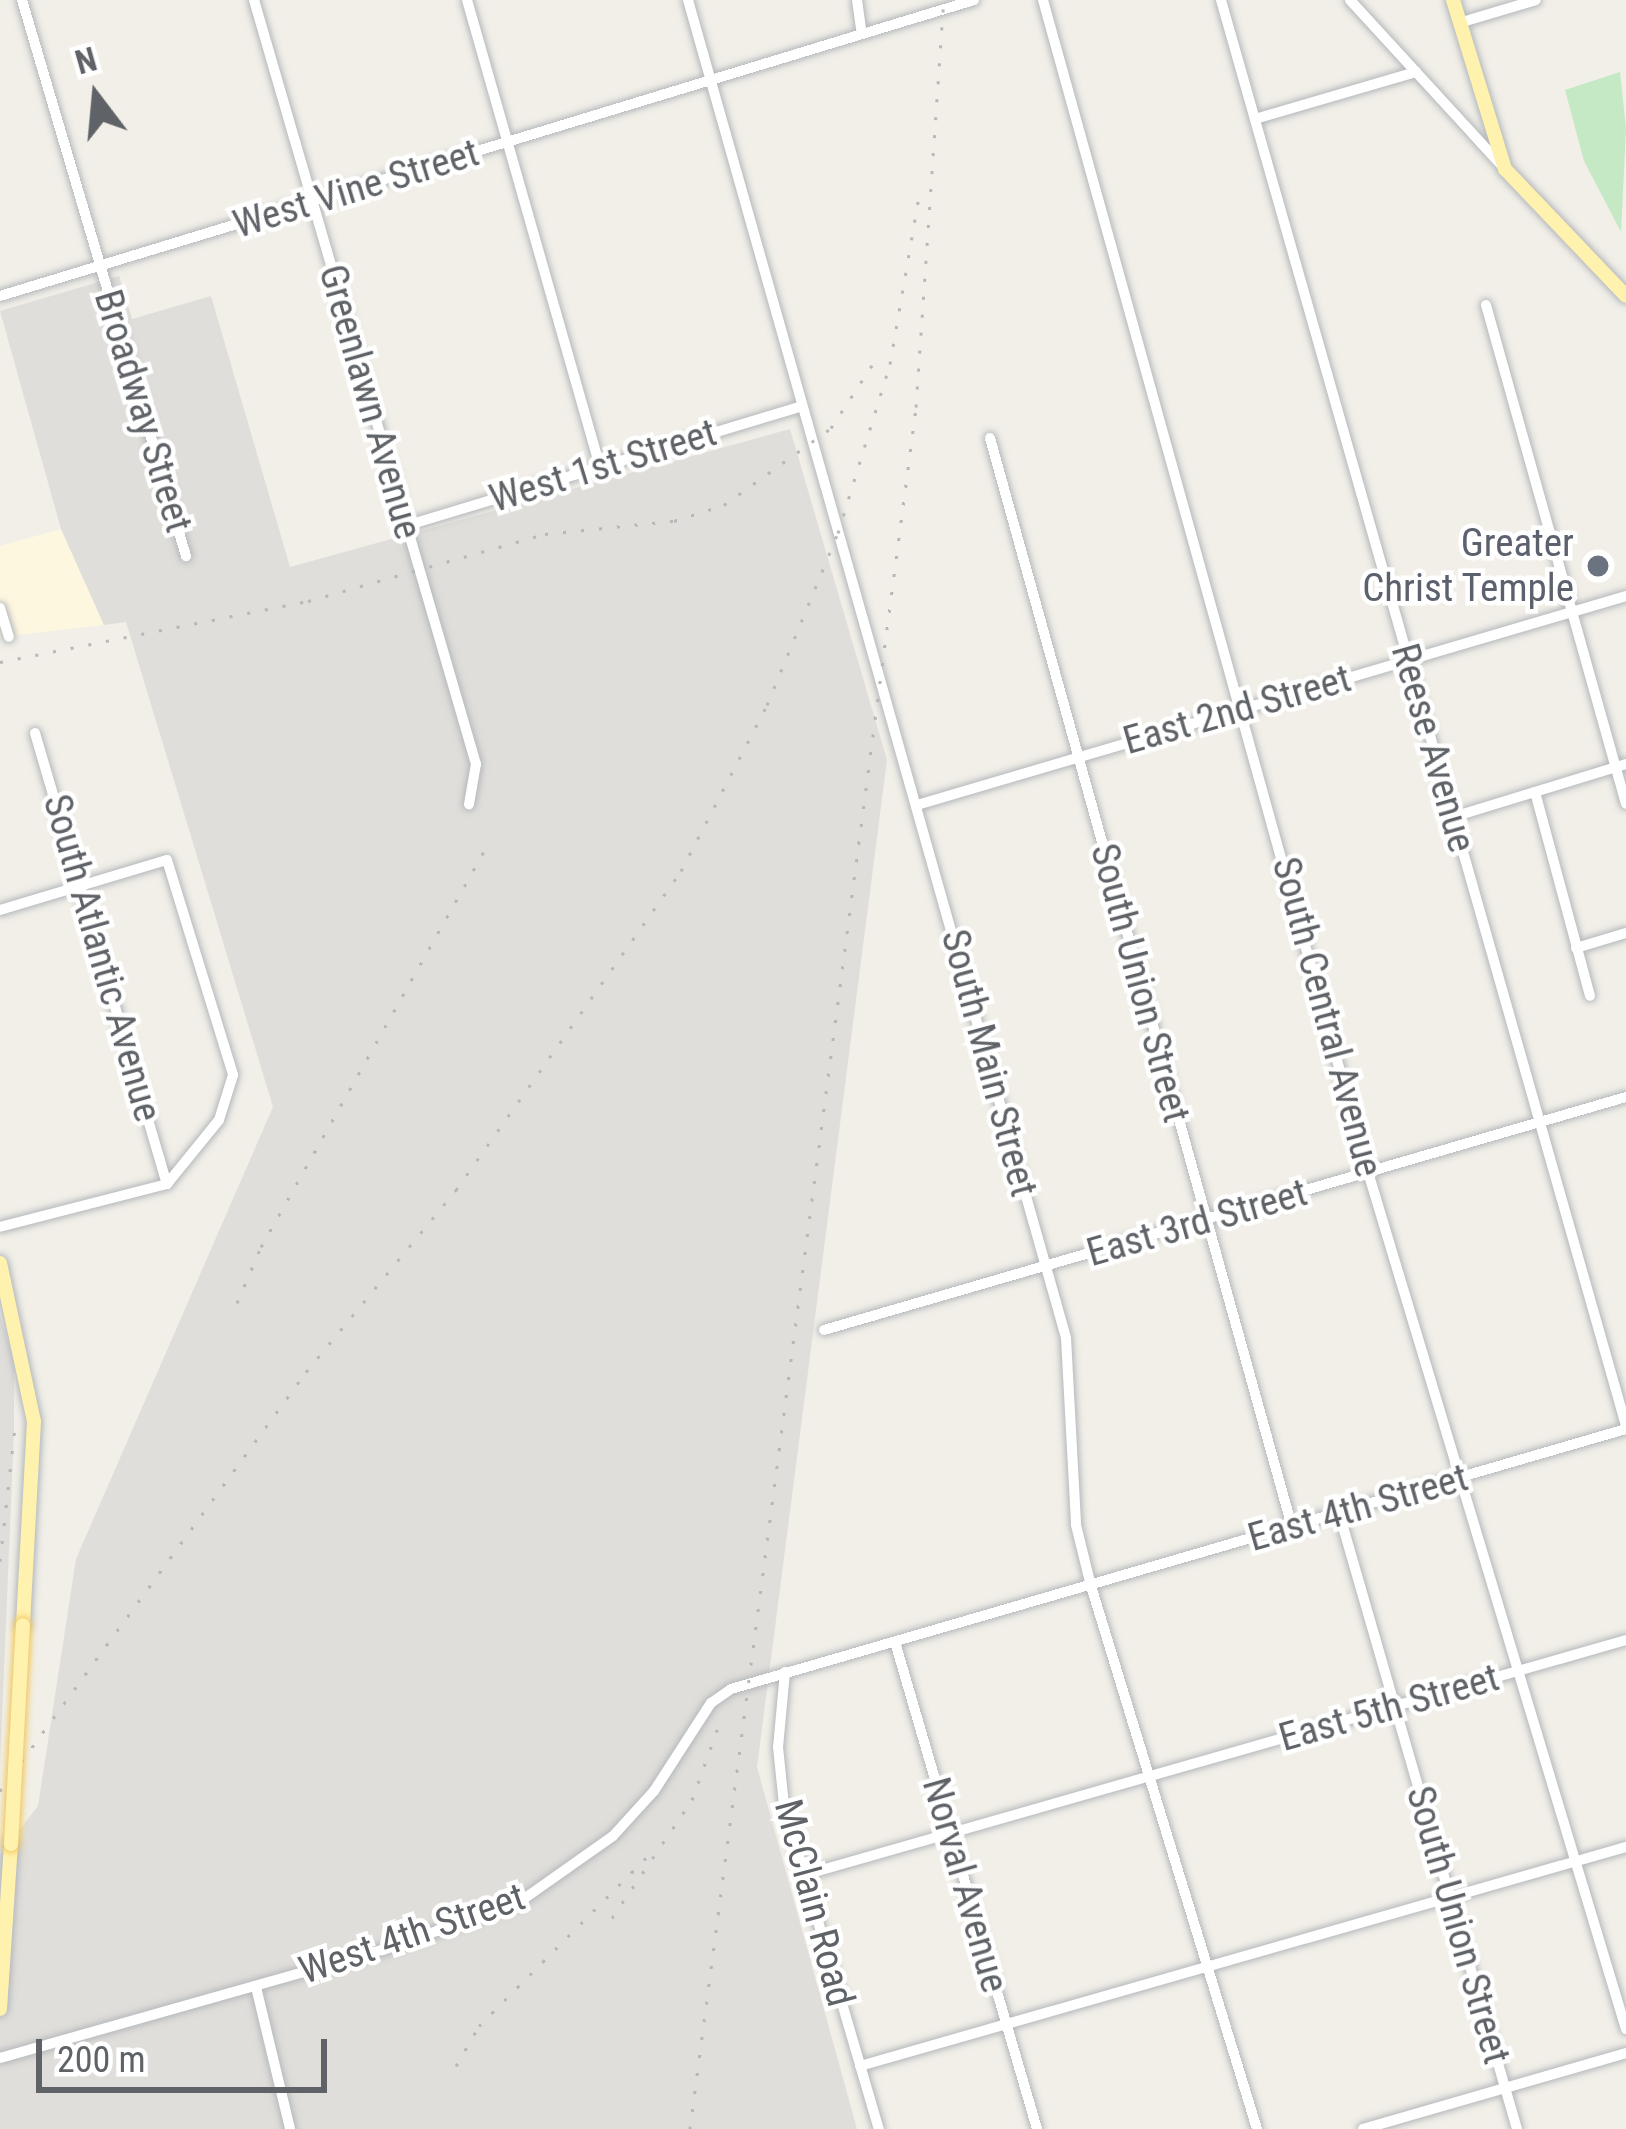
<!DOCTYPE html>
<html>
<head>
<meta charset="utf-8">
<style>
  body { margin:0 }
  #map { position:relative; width:1626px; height:2129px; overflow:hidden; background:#f1efe8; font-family:"Roboto Condensed",sans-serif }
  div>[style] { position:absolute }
  .commercial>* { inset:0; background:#fef7e0 }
  .industrial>* { inset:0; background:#e0deda }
  .green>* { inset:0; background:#c5e8c5 }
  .roads { filter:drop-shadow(0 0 3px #b5b8bc) drop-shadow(0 0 3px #b5b8bc) }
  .minor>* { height:10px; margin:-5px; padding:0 5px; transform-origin:5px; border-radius:5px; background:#fff }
  .major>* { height:14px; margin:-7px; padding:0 7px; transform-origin:7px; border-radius:7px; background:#fff2af }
  .rail>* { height:3px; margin-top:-1.5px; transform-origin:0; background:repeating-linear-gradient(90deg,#b6b7b8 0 3px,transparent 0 18px) }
  .bridges { filter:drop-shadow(0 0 3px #f2c960) drop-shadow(0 0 3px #f2c960) }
  .major-bridge>* { height:14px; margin:-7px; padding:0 7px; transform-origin:7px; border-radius:7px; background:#fff2af }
  .dots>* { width:33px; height:33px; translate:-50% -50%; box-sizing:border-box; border:6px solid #fff; border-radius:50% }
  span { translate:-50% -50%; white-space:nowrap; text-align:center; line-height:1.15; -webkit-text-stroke:9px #fff; paint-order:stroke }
  .street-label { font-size:39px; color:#5f6368 }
  .worship-label { font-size:39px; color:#5b616d }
  .right { translate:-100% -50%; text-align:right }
  .north { position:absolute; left:36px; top:36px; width:120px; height:120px; -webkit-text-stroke:9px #fff; paint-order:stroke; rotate:344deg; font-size:33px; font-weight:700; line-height:48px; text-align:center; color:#5f6368 }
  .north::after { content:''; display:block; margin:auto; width:42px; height:54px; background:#5f6368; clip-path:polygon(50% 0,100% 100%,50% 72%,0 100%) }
  .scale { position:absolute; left:36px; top:2039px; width:291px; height:54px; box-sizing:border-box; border:6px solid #5f6368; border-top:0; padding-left:15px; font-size:36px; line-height:42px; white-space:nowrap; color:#5f6368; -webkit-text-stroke:9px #fff; paint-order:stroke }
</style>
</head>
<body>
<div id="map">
  <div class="commercial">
    <div style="clip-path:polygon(61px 529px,104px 625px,0 637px,0 546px)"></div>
  </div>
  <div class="industrial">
    <div style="clip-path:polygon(119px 276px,132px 319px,211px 296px,290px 567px,790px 429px,887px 760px,757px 1767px,857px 2129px,0 2129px,0 1855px,38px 1806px,76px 1559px,273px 1107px,126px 622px,104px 625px,61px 529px,0 311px)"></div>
    <div style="clip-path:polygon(0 1315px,14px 1363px,14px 1432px,0 1765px)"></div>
  </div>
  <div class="green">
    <div style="clip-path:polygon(1620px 72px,1626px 128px,1621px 232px,1584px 161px,1565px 90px)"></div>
  </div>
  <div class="roads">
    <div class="minor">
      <div style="left:22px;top:0;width:580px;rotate:73.57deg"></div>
      <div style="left:254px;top:0;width:796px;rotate:73.8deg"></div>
      <div style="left:476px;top:764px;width:41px;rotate:99.9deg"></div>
      <div style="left:467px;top:0;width:486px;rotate:74.1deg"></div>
      <div style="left:688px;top:0;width:1390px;rotate:74.22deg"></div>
      <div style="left:1066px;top:1338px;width:187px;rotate:86.9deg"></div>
      <div style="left:1076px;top:1525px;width:63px;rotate:76.2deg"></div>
      <div style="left:1091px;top:1586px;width:568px;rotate:73deg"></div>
      <div style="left:857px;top:0;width:34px;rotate:82deg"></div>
      <div style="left:1043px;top:0;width:1216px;rotate:74.5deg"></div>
      <div style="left:1368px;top:1172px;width:895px;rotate:73.25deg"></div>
      <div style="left:1221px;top:0;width:1482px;rotate:74.14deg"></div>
      <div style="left:1350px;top:0;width:225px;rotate:47.5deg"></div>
      <div style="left:1459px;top:23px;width:80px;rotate:-16.6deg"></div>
      <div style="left:1255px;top:119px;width:168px;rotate:-16.3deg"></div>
      <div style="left:0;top:296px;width:1018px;rotate:-16.9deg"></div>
      <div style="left:1486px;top:305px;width:518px;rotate:74.33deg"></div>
      <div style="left:990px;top:438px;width:1130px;rotate:74.5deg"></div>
      <div style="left:405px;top:526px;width:415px;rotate:-16.8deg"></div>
      <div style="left:0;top:608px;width:30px;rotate:73deg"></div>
      <div style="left:35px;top:733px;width:470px;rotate:73.7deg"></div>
      <div style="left:1535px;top:792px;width:211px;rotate:74.9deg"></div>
      <div style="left:917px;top:805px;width:739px;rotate:-16.42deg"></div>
      <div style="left:1453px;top:817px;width:181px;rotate:-17deg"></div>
      <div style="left:0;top:910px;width:174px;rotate:-16.7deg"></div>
      <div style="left:167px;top:860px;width:225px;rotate:72.9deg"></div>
      <div style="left:233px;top:1075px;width:47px;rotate:107.3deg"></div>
      <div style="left:219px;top:1120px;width:82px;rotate:129.1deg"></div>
      <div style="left:167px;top:1184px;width:172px;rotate:165.6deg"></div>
      <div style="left:1576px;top:948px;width:52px;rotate:-16.7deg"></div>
      <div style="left:824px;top:1330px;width:835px;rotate:-16.2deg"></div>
      <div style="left:1339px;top:1513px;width:641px;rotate:73.88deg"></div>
      <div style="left:895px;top:1642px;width:507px;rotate:73.74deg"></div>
      <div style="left:785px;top:1672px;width:75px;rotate:95.3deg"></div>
      <div style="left:778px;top:1747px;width:58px;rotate:84.1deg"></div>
      <div style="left:784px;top:1805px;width:338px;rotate:73.7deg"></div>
      <div style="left:804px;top:1875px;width:855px;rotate:-15.95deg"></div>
      <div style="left:256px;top:1987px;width:146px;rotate:76.5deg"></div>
      <div style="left:0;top:2058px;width:397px;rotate:-15.8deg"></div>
      <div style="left:382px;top:1950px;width:144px;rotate:-19.1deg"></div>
      <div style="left:518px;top:1903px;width:116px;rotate:-35.2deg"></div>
      <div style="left:613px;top:1836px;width:61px;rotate:-47.7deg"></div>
      <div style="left:654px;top:1791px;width:105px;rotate:-57.1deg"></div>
      <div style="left:711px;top:1703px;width:24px;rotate:-35deg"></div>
      <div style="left:731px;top:1689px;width:932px;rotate:-16.2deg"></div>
      <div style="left:860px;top:2066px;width:797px;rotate:-15.96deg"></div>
      <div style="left:1363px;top:2129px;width:274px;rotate:-16.1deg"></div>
    </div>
    <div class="major">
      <div style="left:1453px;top:0;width:177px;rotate:72.9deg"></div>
      <div style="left:1505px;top:169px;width:175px;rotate:46.4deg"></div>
      <div style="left:0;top:1263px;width:162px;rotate:77.9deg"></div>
      <div style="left:34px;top:1421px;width:204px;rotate:93.1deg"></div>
      <div style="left:0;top:2009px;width:165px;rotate:-86.2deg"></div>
    </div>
  </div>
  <div class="rail">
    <div style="left:0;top:662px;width:314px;rotate:-11.2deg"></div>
    <div style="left:308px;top:601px;width:246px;rotate:-15.8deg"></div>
    <div style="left:545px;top:534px;width:130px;rotate:-5.8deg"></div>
    <div style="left:674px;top:521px;width:52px;rotate:-17.7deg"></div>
    <div style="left:724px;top:505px;width:132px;rotate:-35.7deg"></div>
    <div style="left:831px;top:428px;width:90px;rotate:-56.8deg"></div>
    <div style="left:237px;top:1303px;width:61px;rotate:-66.8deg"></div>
    <div style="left:261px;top:1247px;width:465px;rotate:-60.6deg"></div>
    <div style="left:0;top:1561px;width:134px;rotate:-83.6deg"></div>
    <div style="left:0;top:1791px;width:519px;rotate:-53.86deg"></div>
    <div style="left:306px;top:1372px;width:236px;rotate:-50.5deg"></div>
    <div style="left:456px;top:1190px;width:390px;rotate:-54.8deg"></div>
    <div style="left:681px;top:871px;width:187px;rotate:-62.6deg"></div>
    <div style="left:767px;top:705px;width:186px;rotate:-67.6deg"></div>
    <div style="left:838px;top:533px;width:177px;rotate:-72.9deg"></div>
    <div style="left:890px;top:364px;width:170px;rotate:-80.2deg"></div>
    <div style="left:612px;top:1918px;width:143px;rotate:-55.9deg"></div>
    <div style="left:692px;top:1800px;width:77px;rotate:-70.4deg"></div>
    <div style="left:456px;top:2066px;width:46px;rotate:-60.1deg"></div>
    <div style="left:479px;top:2026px;width:243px;rotate:-45.2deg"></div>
    <div style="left:690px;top:2129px;width:1737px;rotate:-82.52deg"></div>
    <div style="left:916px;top:407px;width:408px;rotate:-86.1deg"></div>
  </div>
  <div class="bridges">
    <div class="major-bridge">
      <div style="left:11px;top:1844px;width:219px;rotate:-86.9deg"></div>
    </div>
  </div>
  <div class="dots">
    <div style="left:1598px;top:566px;background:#6b7280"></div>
  </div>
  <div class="street-label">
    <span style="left:356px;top:189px;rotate:-17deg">West Vine Street</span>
    <span style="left:370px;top:402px;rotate:74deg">Greenlawn Avenue</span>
    <span style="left:143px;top:411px;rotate:73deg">Broadway Street</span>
    <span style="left:603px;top:466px;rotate:-17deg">West 1st Street</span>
    <span style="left:1237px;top:710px;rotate:-16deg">East 2nd Street</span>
    <span style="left:1433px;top:748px;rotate:74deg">Reese Avenue</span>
    <span style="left:102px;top:958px;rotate:74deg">South Atlantic Avenue</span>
    <span style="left:1140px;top:983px;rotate:75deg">South Union Street</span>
    <span style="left:1327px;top:1017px;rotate:75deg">South Central Avenue</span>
    <span style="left:989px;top:1063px;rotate:75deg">South Main Street</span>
    <span style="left:1197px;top:1223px;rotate:-16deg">East 3rd Street</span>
    <span style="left:1358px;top:1508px;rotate:-16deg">East 4th Street</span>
    <span style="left:1389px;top:1708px;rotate:-16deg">East 5th Street</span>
    <span style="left:965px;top:1885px;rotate:74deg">Norval Avenue</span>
    <span style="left:814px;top:1903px;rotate:75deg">McClain Road</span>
    <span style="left:1458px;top:1925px;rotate:74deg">South Union Street</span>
    <span style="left:412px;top:1934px;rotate:-19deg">West 4th Street</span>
  </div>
  <div class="worship-label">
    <span class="right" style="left:1574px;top:566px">Greater<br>Christ Temple</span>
  </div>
  <div class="north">N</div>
  <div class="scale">200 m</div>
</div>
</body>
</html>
